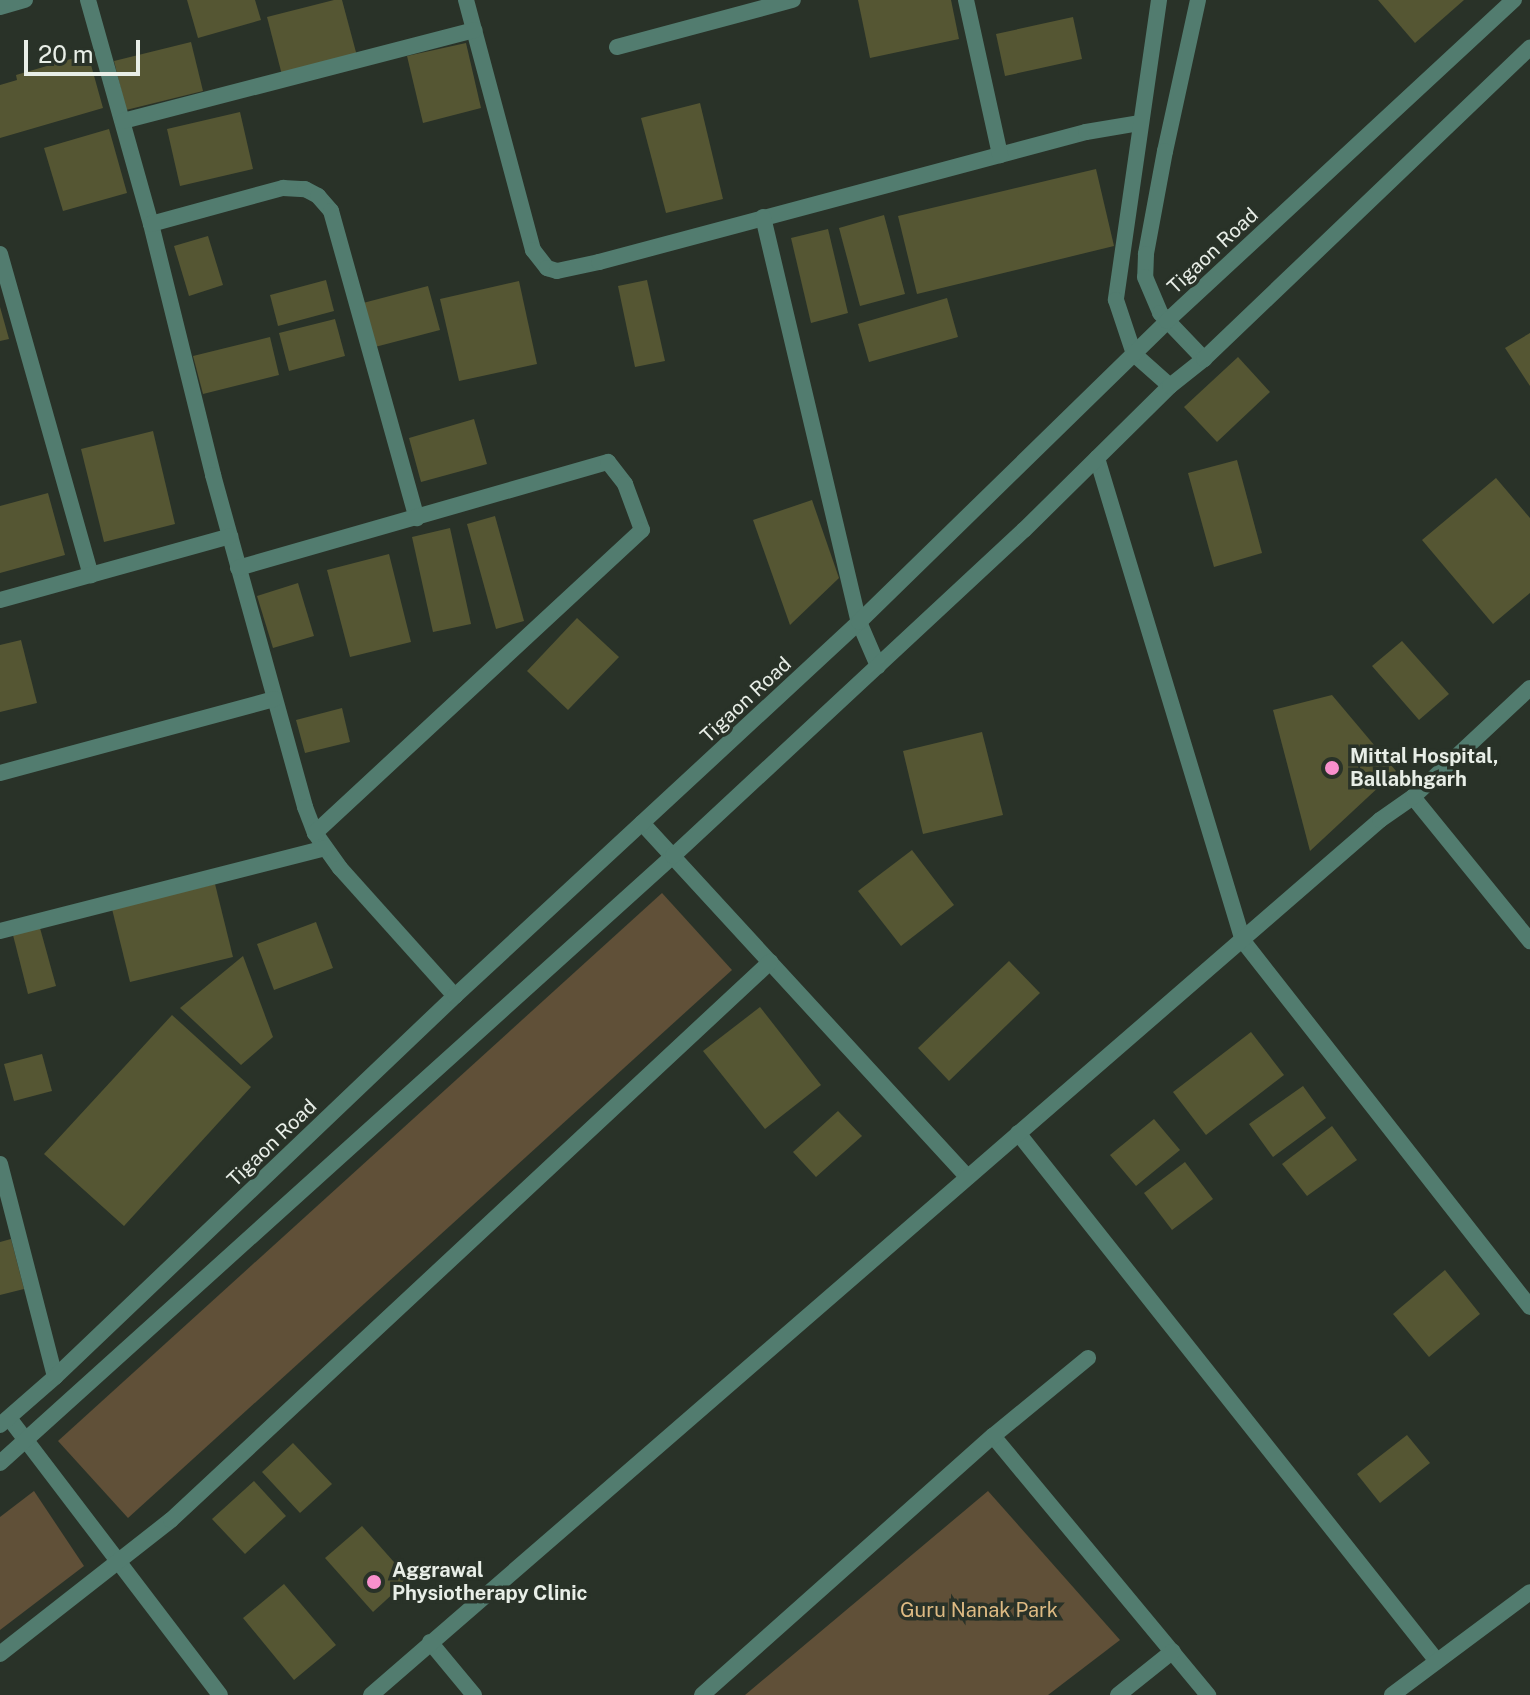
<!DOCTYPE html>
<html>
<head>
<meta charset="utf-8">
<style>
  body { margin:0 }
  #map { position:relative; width:1530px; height:1695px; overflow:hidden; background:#293228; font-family:"Public Sans",sans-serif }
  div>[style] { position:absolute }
  .green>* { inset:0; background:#605038 }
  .building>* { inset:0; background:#555633 }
  .minor>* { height:16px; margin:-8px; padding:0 8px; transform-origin:8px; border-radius:8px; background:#527c6f }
  .tertiary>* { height:16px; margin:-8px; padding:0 8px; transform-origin:8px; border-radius:8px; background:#527c6f }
  .dots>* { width:22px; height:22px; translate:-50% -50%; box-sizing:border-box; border:4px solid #293228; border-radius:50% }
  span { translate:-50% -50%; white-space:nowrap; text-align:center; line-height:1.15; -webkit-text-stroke:7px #293228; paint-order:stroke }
  .street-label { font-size:20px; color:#e8eee7 }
  .poi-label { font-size:20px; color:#e8eee7; font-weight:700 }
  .left { translate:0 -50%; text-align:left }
  .park-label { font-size:20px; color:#ddba83 }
  .scale { position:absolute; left:24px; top:40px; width:116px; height:36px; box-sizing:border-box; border:4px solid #e8eee7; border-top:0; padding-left:10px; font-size:24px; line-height:28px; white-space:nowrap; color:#e8eee7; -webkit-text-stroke:6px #293228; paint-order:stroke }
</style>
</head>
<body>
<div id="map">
  <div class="green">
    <div style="clip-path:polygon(662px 893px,732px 970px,128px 1518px,58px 1441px)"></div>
    <div style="clip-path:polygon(34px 1491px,84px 1566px,0 1630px,0 1517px)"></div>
    <div style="clip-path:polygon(988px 1491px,1120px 1640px,1048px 1695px,745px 1695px)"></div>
  </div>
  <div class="building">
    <div style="clip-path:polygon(187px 0,255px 0,261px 20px,198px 38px)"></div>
    <div style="clip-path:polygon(334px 0,342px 0,357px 56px,282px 75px,267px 17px)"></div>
    <div style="clip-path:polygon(858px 0,951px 0,959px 39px,870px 58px)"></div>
    <div style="clip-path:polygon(1378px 0,1464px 0,1415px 43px)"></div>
    <div style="clip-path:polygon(1073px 17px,1082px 59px,1005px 76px,996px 34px)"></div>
    <div style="clip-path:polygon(191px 42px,203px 91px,126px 110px,114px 61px)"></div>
    <div style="clip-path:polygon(466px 43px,481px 108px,423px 123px,407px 56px)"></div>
    <div style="clip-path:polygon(88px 54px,103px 108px,0 138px,0 85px,17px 80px,16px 75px)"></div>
    <div style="clip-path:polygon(700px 103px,723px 199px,666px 213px,641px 118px)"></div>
    <div style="clip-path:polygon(240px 112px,253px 169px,180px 186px,167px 129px)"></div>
    <div style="clip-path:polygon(109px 129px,127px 193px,63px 211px,44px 148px)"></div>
    <div style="clip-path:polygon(1096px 169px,1114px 246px,917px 294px,898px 216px)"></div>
    <div style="clip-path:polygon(884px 215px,905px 294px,860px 306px,839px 228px)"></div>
    <div style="clip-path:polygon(828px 229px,848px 313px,811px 323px,791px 238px)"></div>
    <div style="clip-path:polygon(208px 236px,223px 285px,189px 296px,174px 246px)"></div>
    <div style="clip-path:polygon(326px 280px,334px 311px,278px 326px,270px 295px)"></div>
    <div style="clip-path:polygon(647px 280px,665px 361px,635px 367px,618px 286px)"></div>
    <div style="clip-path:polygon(519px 281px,537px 364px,459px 381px,440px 299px)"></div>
    <div style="clip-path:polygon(428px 286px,440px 330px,375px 347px,363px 303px)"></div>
    <div style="clip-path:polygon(947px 298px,958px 337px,869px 362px,858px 324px)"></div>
    <div style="clip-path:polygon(0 307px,9px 339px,0 341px)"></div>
    <div style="clip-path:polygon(335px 319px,345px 356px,289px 371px,279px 333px)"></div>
    <div style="clip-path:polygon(1530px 333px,1530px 386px,1505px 348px)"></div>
    <div style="clip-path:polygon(270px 337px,279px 375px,203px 394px,193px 356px)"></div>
    <div style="clip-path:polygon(1238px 357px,1270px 392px,1217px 442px,1184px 407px)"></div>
    <div style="clip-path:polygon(474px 419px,487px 464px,421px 482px,409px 438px)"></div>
    <div style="clip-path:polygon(153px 431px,175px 524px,104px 542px,81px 449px)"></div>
    <div style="clip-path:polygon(1237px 460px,1262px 553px,1214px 567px,1188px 473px)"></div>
    <div style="clip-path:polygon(1496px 478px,1530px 518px,1530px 593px,1493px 624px,1422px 540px)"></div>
    <div style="clip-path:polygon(48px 493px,65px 555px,0 573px,0 506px)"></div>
    <div style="clip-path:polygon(812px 500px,839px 578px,790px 625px,753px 520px)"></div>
    <div style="clip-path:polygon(495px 516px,524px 621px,496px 629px,467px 524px)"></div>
    <div style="clip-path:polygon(450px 528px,471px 624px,433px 632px,412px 537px)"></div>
    <div style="clip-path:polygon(389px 554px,411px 642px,350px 657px,327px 570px)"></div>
    <div style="clip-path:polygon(298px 583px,314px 636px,273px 648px,257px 596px)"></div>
    <div style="clip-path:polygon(577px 618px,619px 657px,568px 710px,527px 671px)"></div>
    <div style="clip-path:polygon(21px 640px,37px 703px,0 712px,0 645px)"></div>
    <div style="clip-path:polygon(1402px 641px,1449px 694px,1419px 720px,1372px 666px)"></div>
    <div style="clip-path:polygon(1332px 695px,1396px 771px,1310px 851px,1273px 710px)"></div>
    <div style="clip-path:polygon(342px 708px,350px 742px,305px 753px,296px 720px)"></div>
    <div style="clip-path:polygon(982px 732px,1003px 815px,923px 834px,903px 751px)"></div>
    <div style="clip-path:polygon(912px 850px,954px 905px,901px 946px,858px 891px)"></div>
    <div style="clip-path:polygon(215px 884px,233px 957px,130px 982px,112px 909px)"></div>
    <div style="clip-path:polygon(316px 922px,333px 968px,274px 990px,257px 944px)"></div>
    <div style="clip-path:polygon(40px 928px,56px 986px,28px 994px,13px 935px)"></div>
    <div style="clip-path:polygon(243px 956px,273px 1037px,241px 1065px,180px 1008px)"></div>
    <div style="clip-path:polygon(1009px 961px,1040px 993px,949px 1081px,918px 1048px)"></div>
    <div style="clip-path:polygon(760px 1007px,821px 1085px,765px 1129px,703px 1051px)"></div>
    <div style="clip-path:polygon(172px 1015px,251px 1087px,124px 1226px,44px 1154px)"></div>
    <div style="clip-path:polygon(1251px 1032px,1284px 1075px,1206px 1135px,1173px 1092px)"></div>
    <div style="clip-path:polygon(42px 1054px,52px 1091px,14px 1101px,4px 1064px)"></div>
    <div style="clip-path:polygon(1303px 1086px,1326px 1118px,1273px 1157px,1249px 1124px)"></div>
    <div style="clip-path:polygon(838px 1111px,862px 1136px,816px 1177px,793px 1152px)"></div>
    <div style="clip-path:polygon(1154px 1119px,1180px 1150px,1136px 1186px,1110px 1155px)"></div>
    <div style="clip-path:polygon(1332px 1126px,1357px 1160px,1307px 1196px,1282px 1164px)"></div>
    <div style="clip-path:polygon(1185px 1162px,1213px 1199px,1172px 1230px,1144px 1193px)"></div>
    <div style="clip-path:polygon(11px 1239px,24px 1289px,0 1295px,0 1242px)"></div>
    <div style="clip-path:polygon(1445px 1270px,1480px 1314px,1429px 1357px,1393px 1314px)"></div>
    <div style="clip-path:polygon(1407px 1435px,1430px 1463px,1380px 1503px,1357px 1474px)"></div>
    <div style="clip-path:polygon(293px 1443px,332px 1484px,300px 1513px,262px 1472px)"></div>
    <div style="clip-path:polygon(254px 1481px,286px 1516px,245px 1554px,212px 1519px)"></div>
    <div style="clip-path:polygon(362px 1526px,409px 1579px,373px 1612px,325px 1558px)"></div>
    <div style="clip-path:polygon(284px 1584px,336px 1645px,294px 1680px,243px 1618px)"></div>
  </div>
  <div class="minor">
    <div style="left:88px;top:0;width:233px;rotate:74.3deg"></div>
    <div style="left:151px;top:224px;width:259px;rotate:76.1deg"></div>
    <div style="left:213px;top:475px;width:345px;rotate:74.5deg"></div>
    <div style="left:305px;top:807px;width:28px;rotate:69deg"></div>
    <div style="left:315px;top:833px;width:43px;rotate:54.5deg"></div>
    <div style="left:340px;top:868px;width:172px;rotate:48.1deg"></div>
    <div style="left:466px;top:0;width:259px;rotate:75deg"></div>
    <div style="left:533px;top:250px;width:23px;rotate:52deg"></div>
    <div style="left:547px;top:268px;width:10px;rotate:17deg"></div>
    <div style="left:557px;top:271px;width:43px;rotate:-12.1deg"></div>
    <div style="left:599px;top:262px;width:504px;rotate:-14.95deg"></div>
    <div style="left:1086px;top:132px;width:55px;rotate:-9.5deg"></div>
    <div style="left:966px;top:0;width:159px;rotate:77.6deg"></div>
    <div style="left:0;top:7px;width:26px;rotate:-16deg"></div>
    <div style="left:617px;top:47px;width:182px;rotate:-15deg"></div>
    <div style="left:123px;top:121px;width:363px;rotate:-14.5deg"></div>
    <div style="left:763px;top:217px;width:416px;rotate:76.7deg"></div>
    <div style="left:859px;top:622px;width:48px;rotate:66.6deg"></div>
    <div style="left:151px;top:224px;width:137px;rotate:-15.3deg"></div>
    <div style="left:283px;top:188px;width:22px;rotate:3deg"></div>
    <div style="left:305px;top:189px;width:15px;rotate:28deg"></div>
    <div style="left:318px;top:196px;width:20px;rotate:49deg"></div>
    <div style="left:331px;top:211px;width:319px;rotate:74.4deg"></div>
    <div style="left:0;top:254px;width:334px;rotate:74.2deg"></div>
    <div style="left:1097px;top:458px;width:505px;rotate:73.18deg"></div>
    <div style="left:1243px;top:941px;width:465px;rotate:51.9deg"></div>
    <div style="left:238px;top:568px;width:385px;rotate:-16deg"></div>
    <div style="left:608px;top:462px;width:28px;rotate:52deg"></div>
    <div style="left:625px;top:484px;width:49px;rotate:69.7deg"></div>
    <div style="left:642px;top:530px;width:446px;rotate:137.2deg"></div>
    <div style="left:0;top:600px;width:239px;rotate:-15.5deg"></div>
    <div style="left:0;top:773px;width:284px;rotate:-15.1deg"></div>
    <div style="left:1413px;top:797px;width:186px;rotate:50.9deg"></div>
    <div style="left:642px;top:823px;width:481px;rotate:47.4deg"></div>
    <div style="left:0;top:931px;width:335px;rotate:-14.3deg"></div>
    <div style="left:1018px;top:1133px;width:674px;rotate:51.57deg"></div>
    <div style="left:0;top:1164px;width:220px;rotate:75.5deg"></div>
    <div style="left:9px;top:1418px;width:348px;rotate:52.7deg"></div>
    <div style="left:993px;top:1436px;width:337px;rotate:50.3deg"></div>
    <div style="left:430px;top:1642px;width:69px;rotate:50.3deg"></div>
    <div style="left:0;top:1654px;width:217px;rotate:-38.1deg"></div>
    <div style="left:171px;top:1520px;width:819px;rotate:-42.97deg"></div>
    <div style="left:371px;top:1695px;width:1336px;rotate:-40.93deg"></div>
    <div style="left:1380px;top:820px;width:40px;rotate:-34.9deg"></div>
    <div style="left:1413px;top:797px;width:160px;rotate:-43deg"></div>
    <div style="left:702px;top:1695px;width:390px;rotate:-41.7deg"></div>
    <div style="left:993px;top:1436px;width:123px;rotate:-39.4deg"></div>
    <div style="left:1118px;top:1695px;width:70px;rotate:-38.7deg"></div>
    <div style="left:1392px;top:1695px;width:172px;rotate:-36.7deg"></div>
  </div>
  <div class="tertiary">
    <div style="left:1159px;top:0;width:303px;rotate:98.2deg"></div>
    <div style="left:1116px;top:300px;width:57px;rotate:71.6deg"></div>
    <div style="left:1134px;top:354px;width:48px;rotate:41.6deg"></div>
    <div style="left:1198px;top:0;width:155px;rotate:102.3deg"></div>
    <div style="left:1165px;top:151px;width:105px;rotate:100.5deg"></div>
    <div style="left:1146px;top:254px;width:23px;rotate:92deg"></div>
    <div style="left:1145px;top:277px;width:39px;rotate:67deg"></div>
    <div style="left:1160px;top:313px;width:64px;rotate:46.3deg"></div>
    <div style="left:0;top:1425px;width:73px;rotate:-41.1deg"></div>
    <div style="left:55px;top:1377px;width:552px;rotate:-43.61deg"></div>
    <div style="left:455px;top:996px;width:551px;rotate:-42.79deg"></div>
    <div style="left:859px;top:622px;width:431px;rotate:-44.3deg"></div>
    <div style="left:1167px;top:321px;width:473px;rotate:-42.8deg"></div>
    <div style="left:0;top:1463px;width:906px;rotate:-42.05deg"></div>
    <div style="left:673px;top:856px;width:479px;rotate:-42.9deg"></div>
    <div style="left:1024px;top:530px;width:205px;rotate:-44.6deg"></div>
    <div style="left:1170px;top:386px;width:43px;rotate:-38.5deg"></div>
    <div style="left:1204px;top:359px;width:451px;rotate:-43.7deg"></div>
  </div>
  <div class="dots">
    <div style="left:1332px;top:768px;background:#f890cc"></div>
    <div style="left:374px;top:1582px;background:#f890cc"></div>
  </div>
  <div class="street-label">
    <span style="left:1213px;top:251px;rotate:-43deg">Tigaon Road</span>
    <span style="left:746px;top:700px;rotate:-43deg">Tigaon Road</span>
    <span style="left:272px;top:1143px;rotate:-44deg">Tigaon Road</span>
  </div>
  <div class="poi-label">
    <span class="left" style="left:1350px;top:768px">Mittal Hospital,<br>Ballabhgarh</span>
    <span class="left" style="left:392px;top:1582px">Aggrawal<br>Physiotherapy Clinic</span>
  </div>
  <div class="park-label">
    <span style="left:979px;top:1610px">Guru Nanak Park</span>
  </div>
  <div class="scale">20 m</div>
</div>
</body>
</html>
